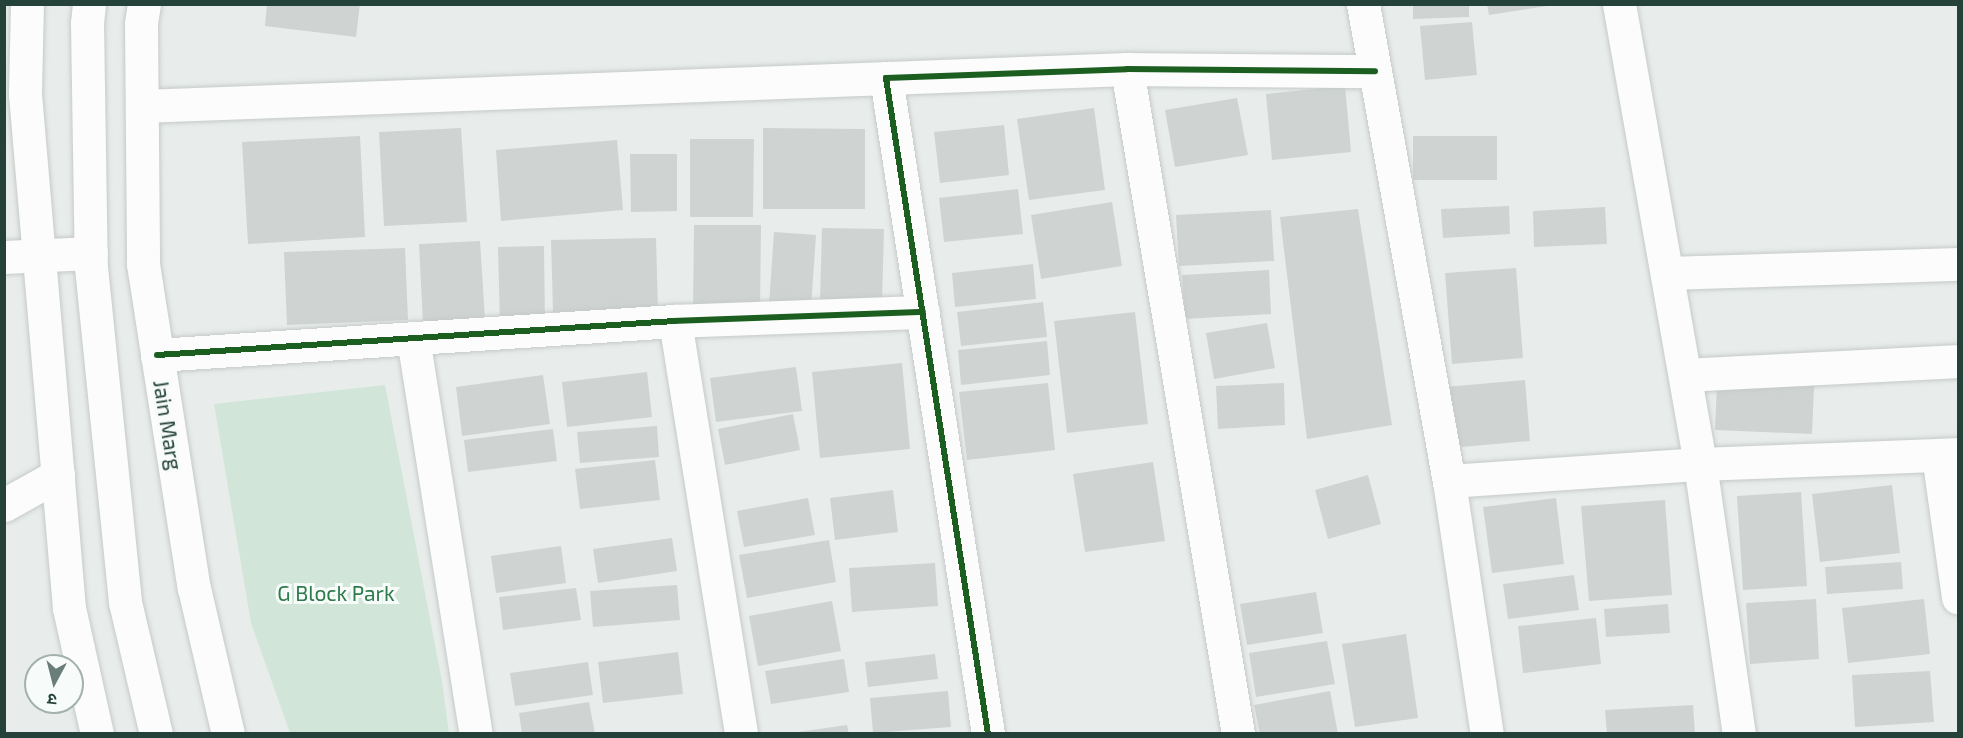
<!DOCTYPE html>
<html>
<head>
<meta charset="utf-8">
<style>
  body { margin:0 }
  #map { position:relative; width:1963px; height:738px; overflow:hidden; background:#e8edeb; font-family:"Exo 2","Noto Sans Devanagari",sans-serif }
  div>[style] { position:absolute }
  .green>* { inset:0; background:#d1e6d8 }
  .building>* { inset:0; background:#cfd4d2 }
  .roads { filter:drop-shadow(0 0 2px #c5cac8) drop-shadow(0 0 2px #c5cac8) }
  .minor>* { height:33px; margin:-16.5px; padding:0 16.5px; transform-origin:16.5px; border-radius:16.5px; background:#fcfcfc }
  .cycleway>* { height:6px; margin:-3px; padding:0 3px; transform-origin:3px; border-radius:3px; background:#1b5e20 }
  span { translate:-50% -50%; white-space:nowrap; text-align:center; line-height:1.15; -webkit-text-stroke:6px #f7fbf9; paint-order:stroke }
  .street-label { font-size:21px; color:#24423a }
  .park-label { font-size:21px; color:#2d7a4b }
  .frame { position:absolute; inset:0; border:6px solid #24423a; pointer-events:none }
  .north { position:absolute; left:24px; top:654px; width:60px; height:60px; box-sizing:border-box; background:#f7fbf9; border:2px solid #a3b1ad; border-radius:50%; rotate:187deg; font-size:16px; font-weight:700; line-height:24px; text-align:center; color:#24423a }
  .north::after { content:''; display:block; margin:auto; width:21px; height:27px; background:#697e78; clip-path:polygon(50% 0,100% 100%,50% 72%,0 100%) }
</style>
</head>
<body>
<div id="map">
  <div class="green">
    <div style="clip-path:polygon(385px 385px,442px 681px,449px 733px,290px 733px,251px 623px,214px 404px)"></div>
  </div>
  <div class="building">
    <div style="clip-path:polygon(267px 4px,360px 4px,356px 37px,265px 26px)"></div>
    <div style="clip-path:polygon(1413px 4px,1469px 4px,1469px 17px,1413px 19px)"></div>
    <div style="clip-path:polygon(1487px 4px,1547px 4px,1547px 6px,1489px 15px)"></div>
    <div style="clip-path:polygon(1472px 22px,1477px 75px,1425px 80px,1420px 26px)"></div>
    <div style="clip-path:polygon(1345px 86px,1351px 152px,1272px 160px,1266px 94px)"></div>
    <div style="clip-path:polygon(1237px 98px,1248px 155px,1175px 167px,1165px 110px)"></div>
    <div style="clip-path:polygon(1094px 108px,1105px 190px,1029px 200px,1017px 119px)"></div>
    <div style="clip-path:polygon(1004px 125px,1009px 175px,940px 183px,934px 132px)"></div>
    <div style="clip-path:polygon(461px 128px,467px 222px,384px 226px,379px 132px)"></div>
    <div style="clip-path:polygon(763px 128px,865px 129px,865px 209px,763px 209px)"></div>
    <div style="clip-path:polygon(360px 136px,365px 237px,248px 244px,242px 142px)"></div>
    <div style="clip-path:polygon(1413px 136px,1497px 136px,1497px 180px,1413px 180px)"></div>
    <div style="clip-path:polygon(690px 139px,754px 139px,753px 217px,690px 217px)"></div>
    <div style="clip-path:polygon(617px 140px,623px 210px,501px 221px,496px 150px)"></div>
    <div style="clip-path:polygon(630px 154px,677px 154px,677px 211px,631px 212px)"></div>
    <div style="clip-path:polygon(1018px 189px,1023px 234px,944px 242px,939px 198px)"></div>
    <div style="clip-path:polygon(1112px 202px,1122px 266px,1041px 279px,1031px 215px)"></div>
    <div style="clip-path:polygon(1509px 206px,1510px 234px,1443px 238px,1441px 209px)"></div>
    <div style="clip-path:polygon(1605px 207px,1607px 244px,1534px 247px,1533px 211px)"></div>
    <div style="clip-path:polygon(1358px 209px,1392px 425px,1307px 439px,1280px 217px)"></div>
    <div style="clip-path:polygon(1271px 210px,1274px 261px,1179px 266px,1176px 215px)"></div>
    <div style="clip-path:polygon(694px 225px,761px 225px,760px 311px,693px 310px)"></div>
    <div style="clip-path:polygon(822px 228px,884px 229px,882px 302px,820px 300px)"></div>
    <div style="clip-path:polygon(774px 232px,816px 235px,811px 308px,769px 305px)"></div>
    <div style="clip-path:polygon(656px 238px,658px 310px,553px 312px,551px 240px)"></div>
    <div style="clip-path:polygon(480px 241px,485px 319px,423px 323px,419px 244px)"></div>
    <div style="clip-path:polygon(544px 246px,545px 324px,500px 326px,498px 247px)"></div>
    <div style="clip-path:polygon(405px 248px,408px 320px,287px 325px,284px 252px)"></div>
    <div style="clip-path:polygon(1033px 264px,1036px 299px,955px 307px,952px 273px)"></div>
    <div style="clip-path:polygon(1516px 268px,1523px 358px,1452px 364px,1445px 273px)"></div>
    <div style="clip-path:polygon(1269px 270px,1271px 314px,1185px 319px,1182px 275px)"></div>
    <div style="clip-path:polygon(1043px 302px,1047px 337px,961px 346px,957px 312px)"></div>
    <div style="clip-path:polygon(1135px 312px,1148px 424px,1067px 433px,1054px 321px)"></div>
    <div style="clip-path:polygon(1267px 323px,1275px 368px,1214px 379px,1206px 333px)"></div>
    <div style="clip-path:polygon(1047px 341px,1050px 375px,961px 385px,958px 350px)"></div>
    <div style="clip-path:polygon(1718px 360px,1815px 364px,1812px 434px,1715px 430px)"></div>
    <div style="clip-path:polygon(902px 363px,910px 449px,820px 458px,812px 372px)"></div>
    <div style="clip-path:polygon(796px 367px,802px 411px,716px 422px,710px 378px)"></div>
    <div style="clip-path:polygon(647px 372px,652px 417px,567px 427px,562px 382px)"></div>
    <div style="clip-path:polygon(543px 375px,550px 424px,462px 436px,456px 387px)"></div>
    <div style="clip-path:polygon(1525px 380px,1530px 441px,1450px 448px,1445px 387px)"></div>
    <div style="clip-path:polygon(1048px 383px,1055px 450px,967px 460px,959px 392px)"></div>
    <div style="clip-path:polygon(1284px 383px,1285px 425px,1218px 429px,1216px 386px)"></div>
    <div style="clip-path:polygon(793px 414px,800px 450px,725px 465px,718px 429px)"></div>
    <div style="clip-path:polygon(657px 426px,659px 457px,580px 463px,577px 432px)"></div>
    <div style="clip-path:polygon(553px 429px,557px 461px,468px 472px,464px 440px)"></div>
    <div style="clip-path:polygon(655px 460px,660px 500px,580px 509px,575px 469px)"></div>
    <div style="clip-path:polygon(1153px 462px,1165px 541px,1085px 552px,1073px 474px)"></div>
    <div style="clip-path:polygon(1368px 475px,1381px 524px,1328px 539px,1315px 490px)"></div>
    <div style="clip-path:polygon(1892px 485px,1900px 553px,1820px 562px,1812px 494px)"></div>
    <div style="clip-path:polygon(893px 490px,898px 532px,835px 540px,830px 498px)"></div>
    <div style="clip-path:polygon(1801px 492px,1807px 586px,1743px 590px,1737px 496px)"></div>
    <div style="clip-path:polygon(808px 498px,815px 535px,744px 547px,737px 511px)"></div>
    <div style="clip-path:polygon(1556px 498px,1564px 564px,1492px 573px,1483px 507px)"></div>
    <div style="clip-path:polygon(1665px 500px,1672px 595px,1589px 601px,1581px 506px)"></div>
    <div style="clip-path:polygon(672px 538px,677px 571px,598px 583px,593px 549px)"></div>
    <div style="clip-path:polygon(829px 540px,836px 582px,747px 598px,739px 555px)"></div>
    <div style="clip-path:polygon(561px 546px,566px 583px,496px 593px,491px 556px)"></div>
    <div style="clip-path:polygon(1901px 562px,1903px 589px,1827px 594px,1825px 567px)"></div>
    <div style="clip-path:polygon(935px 563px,938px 606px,852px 612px,849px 568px)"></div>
    <div style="clip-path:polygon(1574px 575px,1579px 610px,1508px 619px,1503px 584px)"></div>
    <div style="clip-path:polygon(677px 585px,680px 620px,593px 627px,590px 591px)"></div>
    <div style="clip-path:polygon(576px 588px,581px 620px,503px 630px,499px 597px)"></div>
    <div style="clip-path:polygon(1316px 592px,1323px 633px,1247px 645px,1240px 604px)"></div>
    <div style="clip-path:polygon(1816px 599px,1819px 659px,1750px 664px,1746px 603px)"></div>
    <div style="clip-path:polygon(1924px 599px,1930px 654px,1848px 663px,1842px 608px)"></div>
    <div style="clip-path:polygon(832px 601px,841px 651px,758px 666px,749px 616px)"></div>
    <div style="clip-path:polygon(1668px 604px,1670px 633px,1606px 637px,1604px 609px)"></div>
    <div style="clip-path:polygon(1596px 618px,1601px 664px,1523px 673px,1518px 626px)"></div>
    <div style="clip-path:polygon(1406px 634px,1418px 718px,1355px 727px,1342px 644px)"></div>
    <div style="clip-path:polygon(1327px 641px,1335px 684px,1256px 697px,1249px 653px)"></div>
    <div style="clip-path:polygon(678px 652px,683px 694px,603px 703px,598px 662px)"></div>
    <div style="clip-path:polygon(935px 654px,938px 679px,868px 687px,865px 662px)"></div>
    <div style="clip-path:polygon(844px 659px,849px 692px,771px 704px,765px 671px)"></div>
    <div style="clip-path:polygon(588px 662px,593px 695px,515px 706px,510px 673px)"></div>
    <div style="clip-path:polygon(1930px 671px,1934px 722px,1855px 727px,1852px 675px)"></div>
    <div style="clip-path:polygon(948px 691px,951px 727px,873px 733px,870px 698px)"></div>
    <div style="clip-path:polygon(1330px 691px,1338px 734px,1260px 734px,1254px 705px)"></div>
    <div style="clip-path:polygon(589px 702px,595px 734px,522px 734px,519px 713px)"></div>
    <div style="clip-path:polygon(1693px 705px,1695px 734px,1607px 734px,1605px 710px)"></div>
    <div style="clip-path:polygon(847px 725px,849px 734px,798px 734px,798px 732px)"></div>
  </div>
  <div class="roads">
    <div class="minor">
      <div style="left:27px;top:4px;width:90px;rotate:91.3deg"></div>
      <div style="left:25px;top:94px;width:516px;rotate:85.11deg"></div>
      <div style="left:69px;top:608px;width:129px;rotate:77.5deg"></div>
      <div style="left:89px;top:4px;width:19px;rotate:96deg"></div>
      <div style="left:87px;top:23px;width:244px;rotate:89.1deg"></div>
      <div style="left:91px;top:267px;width:337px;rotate:84.2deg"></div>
      <div style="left:125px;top:602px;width:136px;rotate:76.8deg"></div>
      <div style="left:144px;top:4px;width:20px;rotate:99deg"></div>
      <div style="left:141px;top:24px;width:240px;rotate:89.5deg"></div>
      <div style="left:143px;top:264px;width:328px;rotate:81.1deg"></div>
      <div style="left:194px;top:588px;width:150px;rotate:76.9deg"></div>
      <div style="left:1363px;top:4px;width:485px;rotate:79.8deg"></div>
      <div style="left:1449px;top:481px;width:256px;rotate:81.5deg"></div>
      <div style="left:1619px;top:4px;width:467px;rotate:80deg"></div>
      <div style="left:1700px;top:464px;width:273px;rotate:81.8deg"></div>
      <div style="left:1127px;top:69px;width:674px;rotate:80.52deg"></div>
      <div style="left:886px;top:78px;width:664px;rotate:81.16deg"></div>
      <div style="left:142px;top:106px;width:986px;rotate:-2.15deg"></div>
      <div style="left:1127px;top:69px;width:248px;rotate:0.5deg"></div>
      <div style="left:4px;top:257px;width:87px;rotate:-2.6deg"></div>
      <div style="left:1668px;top:273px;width:290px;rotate:-1.8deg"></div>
      <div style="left:675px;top:321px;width:418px;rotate:80.9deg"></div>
      <div style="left:413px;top:338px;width:401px;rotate:81deg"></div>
      <div style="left:157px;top:355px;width:519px;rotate:-3.76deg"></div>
      <div style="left:675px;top:321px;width:248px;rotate:-2.1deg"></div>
      <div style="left:1685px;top:375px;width:273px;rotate:-2.9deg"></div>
      <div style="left:1938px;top:455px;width:144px;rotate:82deg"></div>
      <div style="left:1449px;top:481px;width:252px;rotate:-3.9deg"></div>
      <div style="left:1700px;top:464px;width:258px;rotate:-2.2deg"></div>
      <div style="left:4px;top:505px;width:62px;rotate:-29.1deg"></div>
    </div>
  </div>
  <div class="cycleway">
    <div style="left:157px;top:355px;width:519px;rotate:-3.76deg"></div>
    <div style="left:675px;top:321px;width:248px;rotate:-2.1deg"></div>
    <div style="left:988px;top:734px;width:664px;rotate:-98.84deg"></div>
    <div style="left:886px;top:78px;width:241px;rotate:-2.1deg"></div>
    <div style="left:1127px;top:69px;width:248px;rotate:0.5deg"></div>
  </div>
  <div class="street-label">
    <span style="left:168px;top:425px;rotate:81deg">Jain Marg</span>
  </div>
  <div class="park-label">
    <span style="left:336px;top:593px">G Block Park</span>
  </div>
  <div class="frame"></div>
  <div class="north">उ</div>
</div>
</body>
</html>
